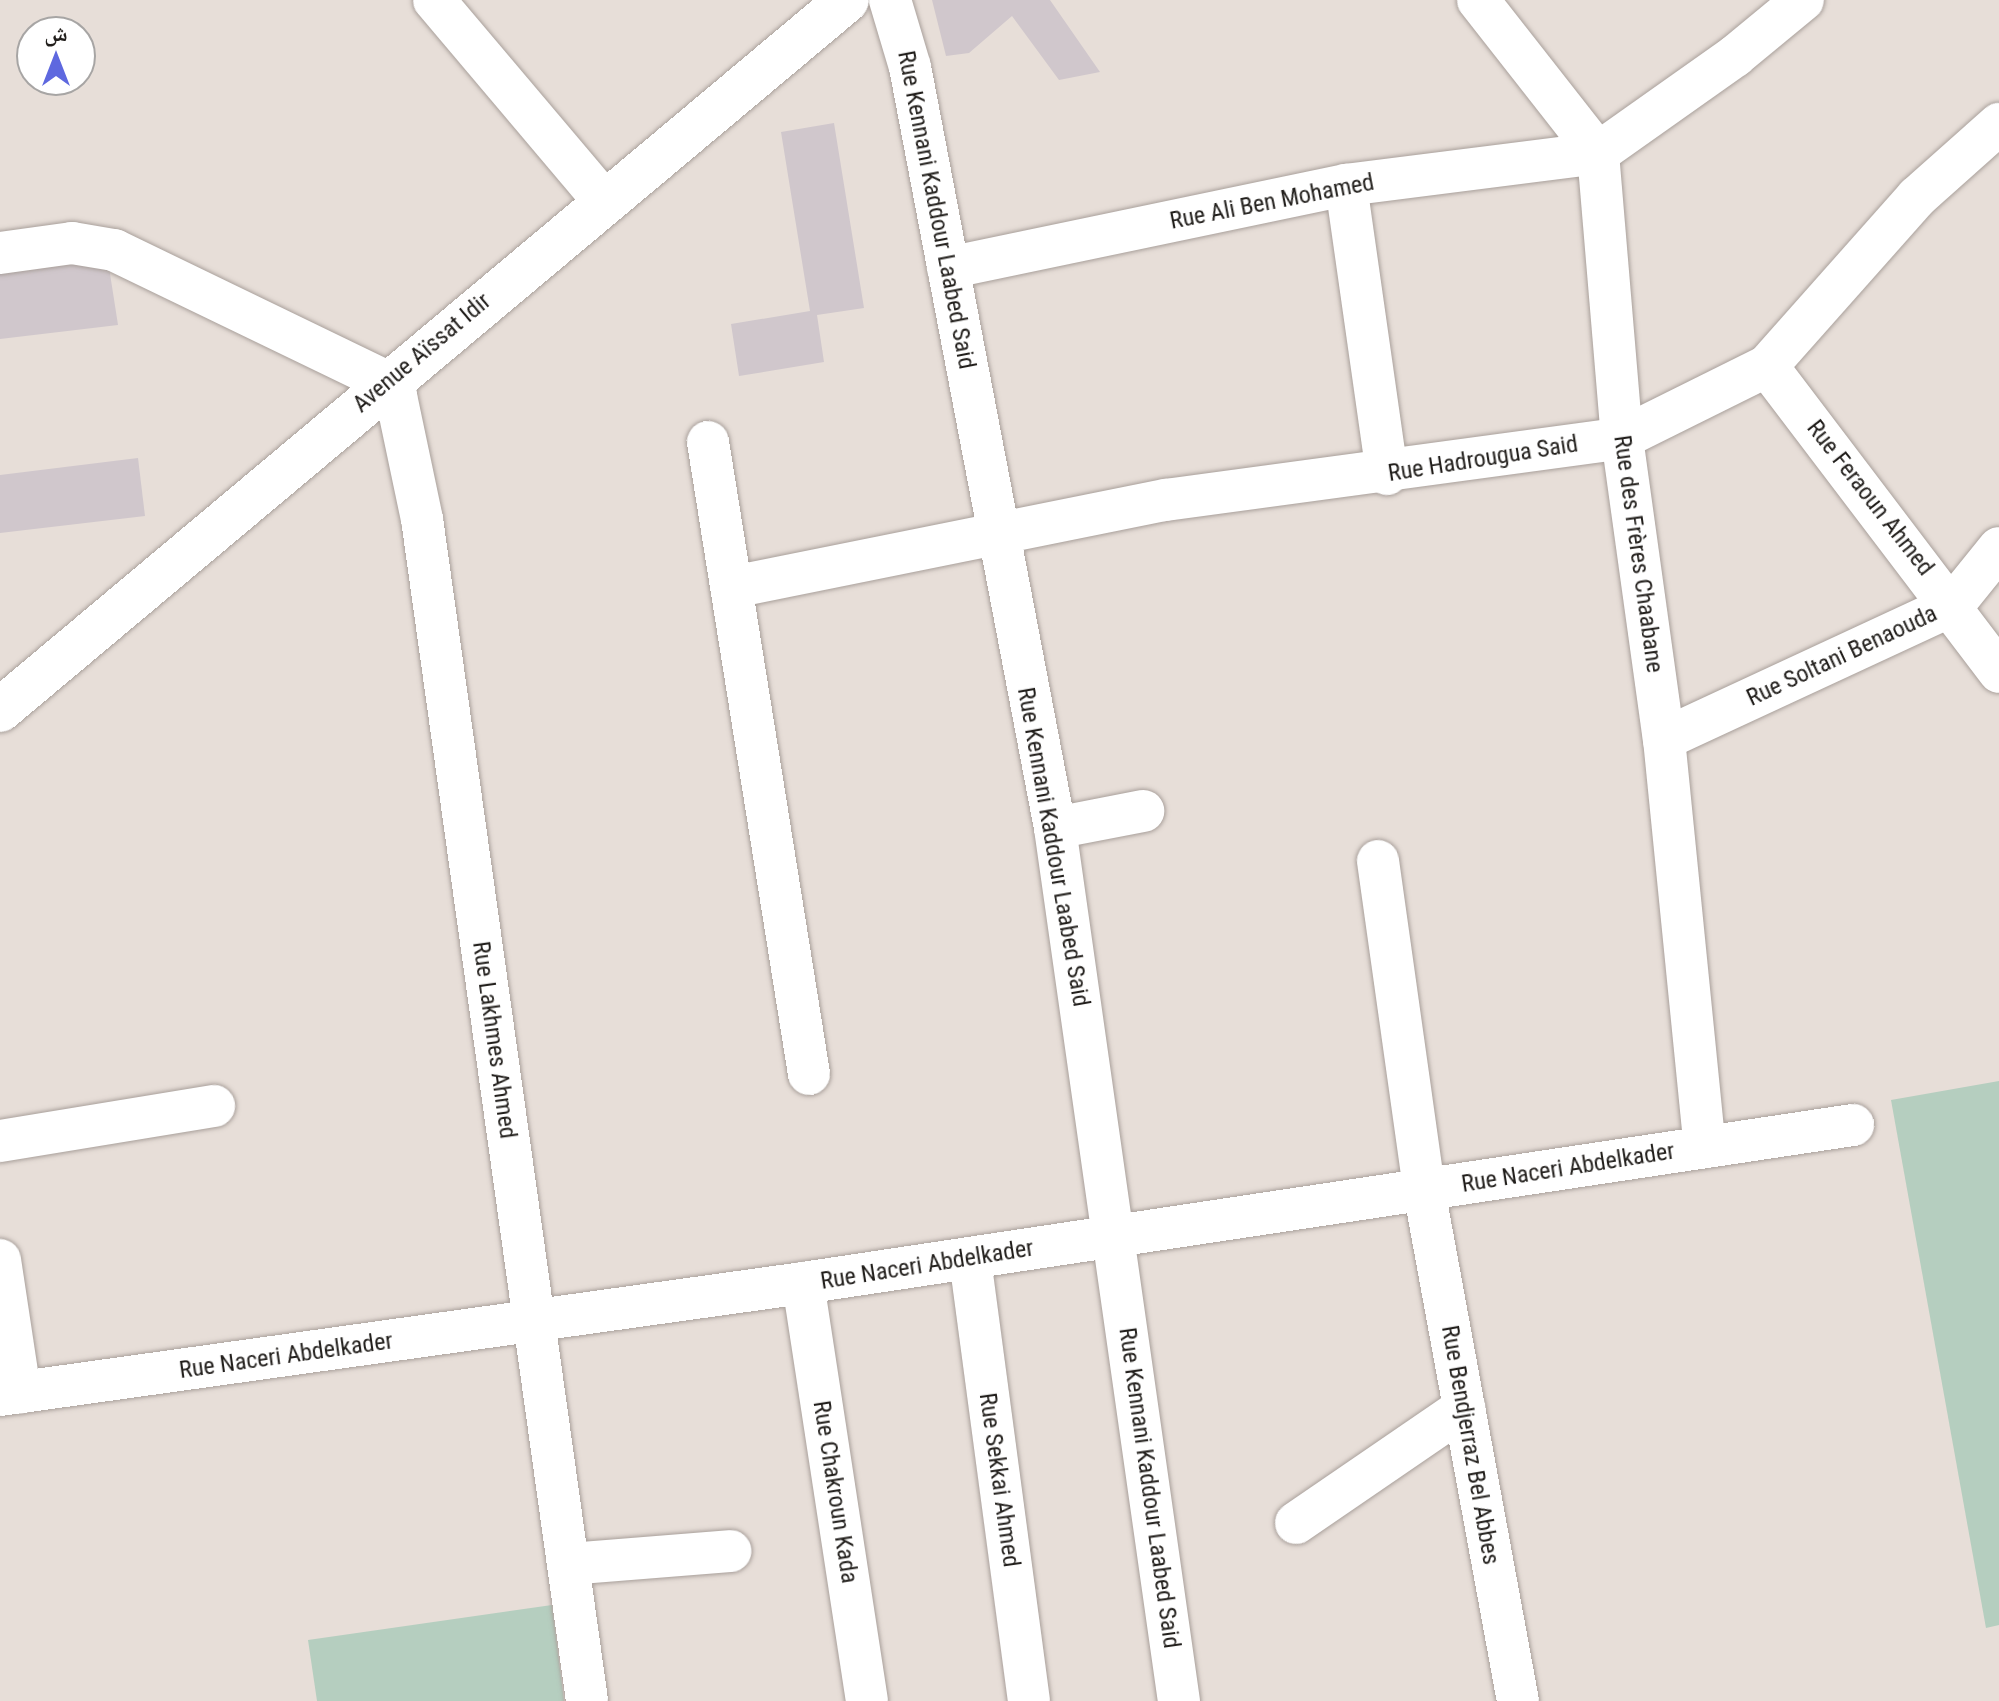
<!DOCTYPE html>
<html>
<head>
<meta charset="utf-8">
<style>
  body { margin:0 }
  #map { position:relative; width:1999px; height:1701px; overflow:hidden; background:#e7ded8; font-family:"Roboto Condensed","Noto Naskh Arabic",sans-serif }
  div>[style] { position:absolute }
  .green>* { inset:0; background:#b5cebf }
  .building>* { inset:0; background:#d0c7cc }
  .roads { filter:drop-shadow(0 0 2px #a9a09b) drop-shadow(0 0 2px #a9a09b) }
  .minor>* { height:42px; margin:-21px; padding:0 21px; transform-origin:21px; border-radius:21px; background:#fff }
  .major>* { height:44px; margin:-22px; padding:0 22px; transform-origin:22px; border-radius:22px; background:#fff }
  span { translate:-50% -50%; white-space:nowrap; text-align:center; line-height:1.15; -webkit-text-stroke:8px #fff; paint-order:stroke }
  .street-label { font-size:24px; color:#221f1c }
  .north { position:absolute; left:16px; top:16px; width:80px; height:80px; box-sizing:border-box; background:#fff; border:2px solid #a7a5a4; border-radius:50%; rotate:0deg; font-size:22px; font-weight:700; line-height:32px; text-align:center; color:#221f1c }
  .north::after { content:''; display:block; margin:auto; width:28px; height:36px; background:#5e68df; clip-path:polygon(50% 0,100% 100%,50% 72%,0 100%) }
</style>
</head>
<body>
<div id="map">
  <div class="green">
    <div style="clip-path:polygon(1999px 1081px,1999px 1625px,1986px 1628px,1891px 1100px)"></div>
    <div style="clip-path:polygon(552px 1605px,564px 1701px,317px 1701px,308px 1640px)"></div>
  </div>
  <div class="building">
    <div style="clip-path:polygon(932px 0,1050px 0,1100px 72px,1059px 80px,1012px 16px,969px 53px,946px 56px)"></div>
    <div style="clip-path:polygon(834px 123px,864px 308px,817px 315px,824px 362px,739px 376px,731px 324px,810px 311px,781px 132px)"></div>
    <div style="clip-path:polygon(108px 261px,118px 325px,0 339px,0 272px)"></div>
    <div style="clip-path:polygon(138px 458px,145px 516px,0 533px,0 475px)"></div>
  </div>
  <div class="roads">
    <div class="minor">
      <div style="left:434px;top:0;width:262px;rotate:49.8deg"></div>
      <div style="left:890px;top:0;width:70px;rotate:73.4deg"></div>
      <div style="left:910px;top:67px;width:775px;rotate:79.21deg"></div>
      <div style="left:1055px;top:828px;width:882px;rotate:81.92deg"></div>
      <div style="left:1478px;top:0;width:194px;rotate:51.9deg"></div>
      <div style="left:1598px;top:153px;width:286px;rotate:85.2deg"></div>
      <div style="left:1622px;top:438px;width:304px;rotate:82.1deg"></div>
      <div style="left:1664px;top:739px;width:410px;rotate:84.3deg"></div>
      <div style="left:1346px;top:185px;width:292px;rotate:81.9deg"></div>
      <div style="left:0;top:253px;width:73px;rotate:-7.9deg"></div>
      <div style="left:72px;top:243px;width:43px;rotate:9.5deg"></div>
      <div style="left:114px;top:250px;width:303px;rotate:25.8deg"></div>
      <div style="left:387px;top:382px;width:17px;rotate:57deg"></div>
      <div style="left:396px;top:396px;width:126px;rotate:78.1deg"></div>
      <div style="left:422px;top:519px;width:1193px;rotate:82.05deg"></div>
      <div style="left:948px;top:268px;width:407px;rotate:-11.8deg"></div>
      <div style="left:1346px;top:185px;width:254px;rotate:-7.2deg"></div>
      <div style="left:1598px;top:153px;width:168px;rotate:-35.3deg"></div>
      <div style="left:1735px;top:56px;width:88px;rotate:-39.5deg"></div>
      <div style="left:1767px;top:366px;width:384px;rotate:52.8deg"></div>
      <div style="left:708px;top:442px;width:640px;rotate:80.92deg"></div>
      <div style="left:733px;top:587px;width:442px;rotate:-11.4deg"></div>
      <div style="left:1166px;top:500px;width:460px;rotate:-7.7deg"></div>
      <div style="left:1622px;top:438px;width:162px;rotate:-26.4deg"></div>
      <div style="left:1767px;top:366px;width:226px;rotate:-48.4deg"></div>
      <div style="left:1917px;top:197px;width:110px;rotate:-41.7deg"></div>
      <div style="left:1664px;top:739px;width:319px;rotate:-24.9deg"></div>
      <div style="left:1953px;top:605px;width:73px;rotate:-51.1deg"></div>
      <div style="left:1055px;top:828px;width:90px;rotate:-10.9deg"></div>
      <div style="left:1378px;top:861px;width:332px;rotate:82deg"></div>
      <div style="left:1424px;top:1190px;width:520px;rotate:79.58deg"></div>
      <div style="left:0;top:1141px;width:217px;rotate:-9.3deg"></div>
      <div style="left:970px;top:1259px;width:446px;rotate:82.4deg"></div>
      <div style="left:0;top:1260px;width:134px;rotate:81.4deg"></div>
      <div style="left:803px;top:1283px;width:423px;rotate:81.3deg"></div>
      <div style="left:0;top:1395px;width:811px;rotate:-7.94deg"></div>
      <div style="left:803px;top:1283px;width:1062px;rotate:-8.56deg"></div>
      <div style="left:1296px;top:1523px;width:204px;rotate:-34.4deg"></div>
      <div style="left:569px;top:1564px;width:162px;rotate:-4.6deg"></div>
    </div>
    <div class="major">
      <div style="left:0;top:710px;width:1105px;rotate:-39.97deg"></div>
    </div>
  </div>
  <div class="street-label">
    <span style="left:1272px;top:202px;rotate:-11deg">Rue Ali Ben Mohamed</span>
    <span style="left:936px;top:210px;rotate:79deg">Rue Kennani Kaddour Laabed Said</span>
    <span style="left:422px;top:353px;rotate:-40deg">Avenue Aïssat Idir</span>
    <span style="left:1483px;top:459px;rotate:-9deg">Rue Hadrougua Said</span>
    <span style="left:1870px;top:498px;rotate:52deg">Rue Feraoun Ahmed</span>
    <span style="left:1638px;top:554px;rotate:82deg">Rue des Frères Chaabane</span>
    <span style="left:1842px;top:656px;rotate:-25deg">Rue Soltani Benaouda</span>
    <span style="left:1053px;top:847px;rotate:80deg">Rue Kennani Kaddour Laabed Said</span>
    <span style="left:494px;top:1040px;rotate:82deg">Rue Lakhmes Ahmed</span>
    <span style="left:1568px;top:1168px;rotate:-9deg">Rue Naceri Abdelkader</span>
    <span style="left:927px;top:1265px;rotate:-9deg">Rue Naceri Abdelkader</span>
    <span style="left:286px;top:1356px;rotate:-8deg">Rue Naceri Abdelkader</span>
    <span style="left:1470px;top:1445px;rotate:80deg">Rue Bendjerraz Bel Abbes</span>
    <span style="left:999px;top:1480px;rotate:82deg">Rue Sekkai Ahmed</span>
    <span style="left:1149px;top:1488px;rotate:82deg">Rue Kennani Kaddour Laabed Said</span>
    <span style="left:835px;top:1492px;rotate:81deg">Rue Chakroun Kada</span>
  </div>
  <div class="north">ش</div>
</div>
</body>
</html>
